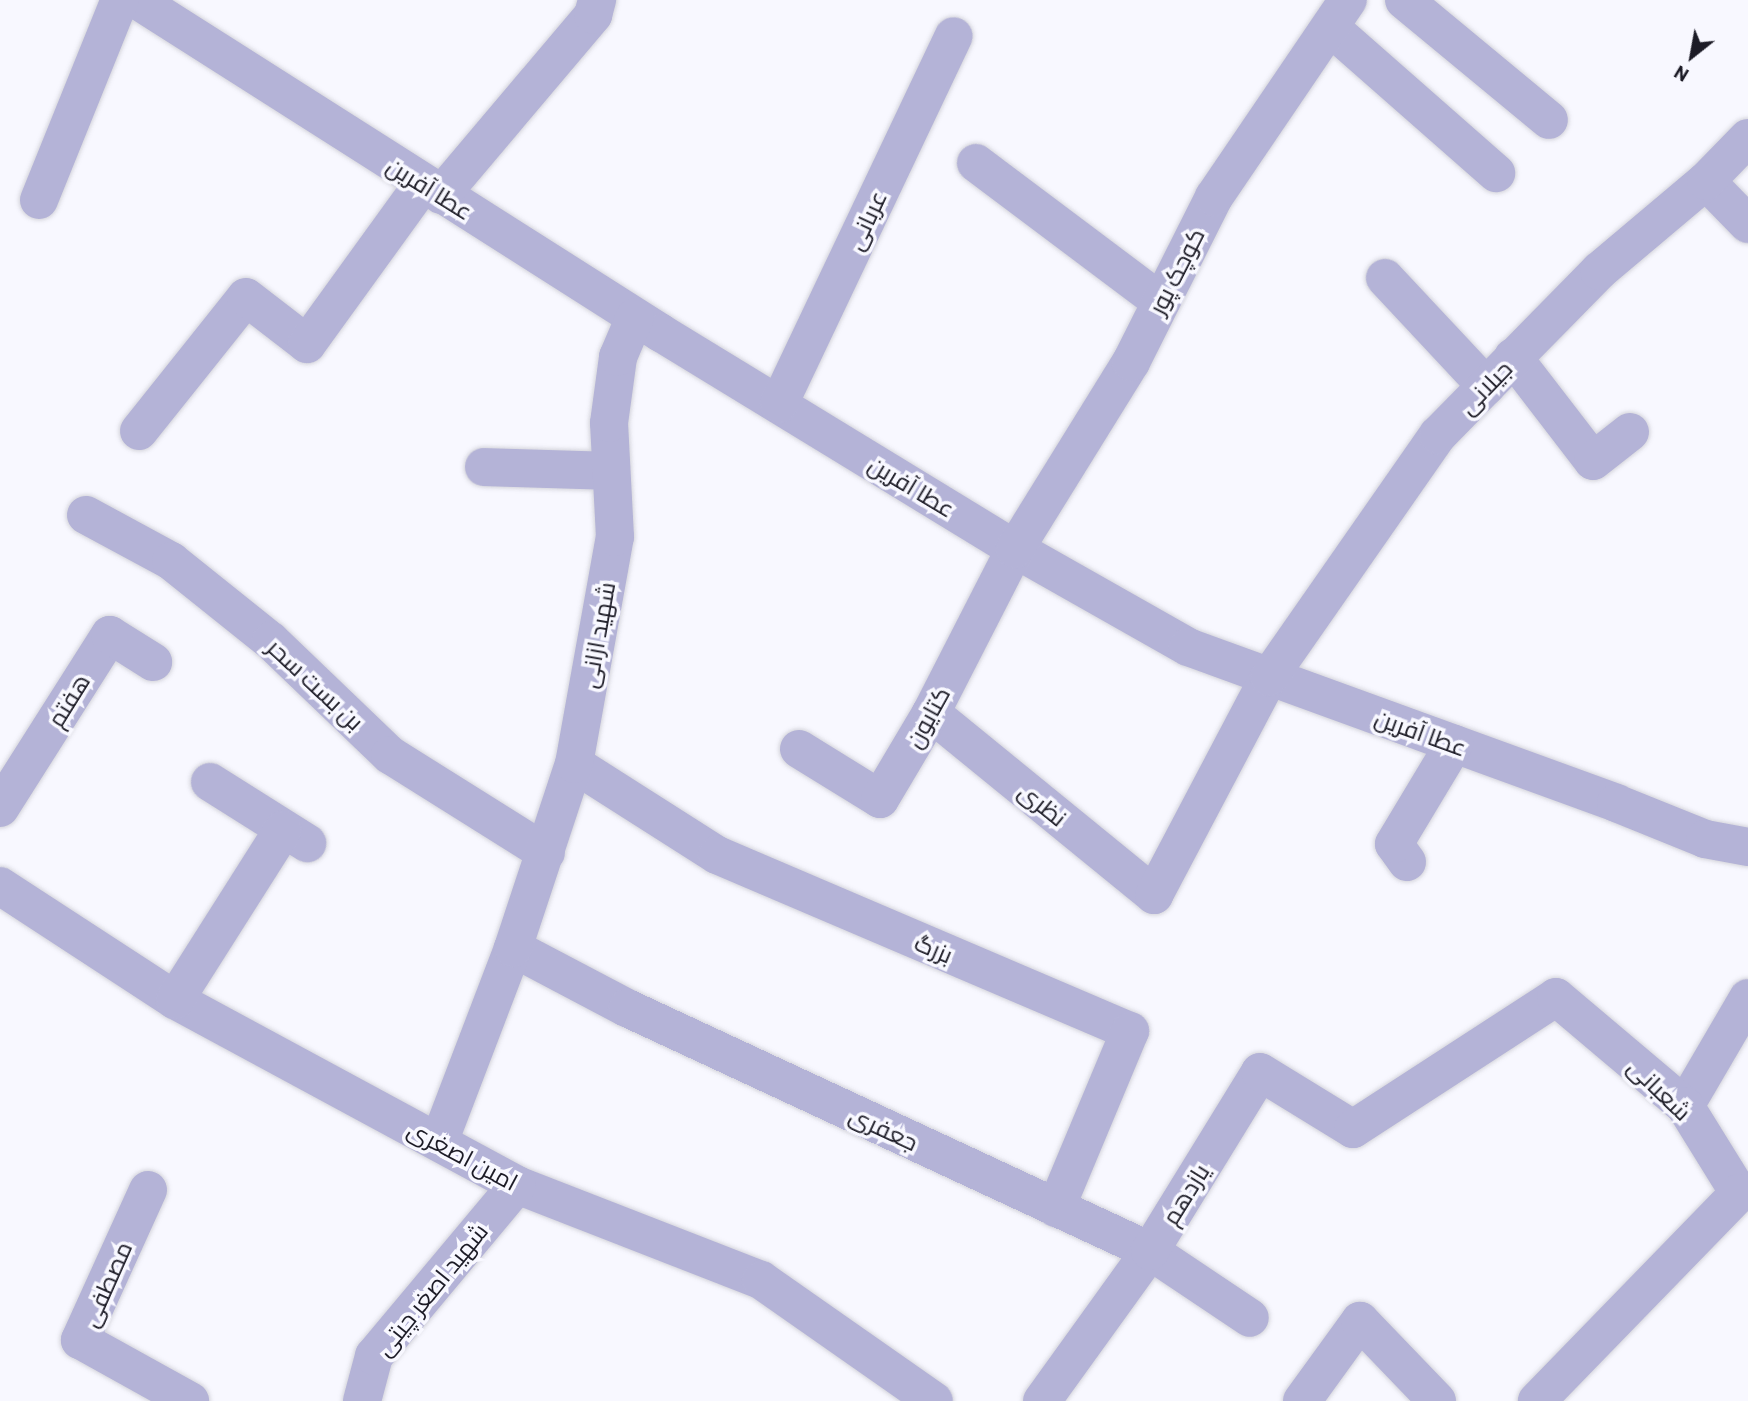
<!DOCTYPE html>
<html>
<head>
<meta charset="utf-8">
<style>
  body { margin:0 }
  #map { position:relative; width:1748px; height:1401px; overflow:hidden; background:#f8f8ff; font-family:Barlow,Cairo,sans-serif }
  div>[style] { position:absolute }
  .roads { filter:drop-shadow(0 0 2px #d5d5dc) drop-shadow(0 0 2px #d5d5dc) }
  .minor>* { height:38px; margin:-19px; padding:0 19px; transform-origin:19px; border-radius:19px; background:#b4b3d7 }
  span { translate:-50% -50%; white-space:nowrap; text-align:center; line-height:1.15; -webkit-text-stroke:7px #f8f8ff; paint-order:stroke }
  .street-label { font-size:24px; color:#1c1b26 }
  .north { position:absolute; left:1657px; top:21px; width:70px; height:70px; -webkit-text-stroke:5px #f8f8ff; paint-order:stroke; rotate:211deg; font-size:19px; font-weight:700; line-height:28px; text-align:center; color:#1c1b26 }
  .north::after { content:''; display:block; margin:auto; width:24px; height:32px; background:#1c1b26; clip-path:polygon(50% 0,100% 100%,50% 72%,0 100%) }
</style>
</head>
<body>
<div id="map">
  <div class="roads">
    <div class="minor">
      <div style="left:137px;top:0;width:621px;rotate:32.44deg"></div>
      <div style="left:661px;top:333px;width:415px;rotate:31.4deg"></div>
      <div style="left:1015px;top:549px;width:199px;rotate:29.5deg"></div>
      <div style="left:1188px;top:647px;width:456px;rotate:20deg"></div>
      <div style="left:1616px;top:803px;width:96px;rotate:22deg"></div>
      <div style="left:1705px;top:839px;width:44px;rotate:10.5deg"></div>
      <div style="left:1404px;top:0;width:188px;rotate:39.6deg"></div>
      <div style="left:1331px;top:28px;width:220px;rotate:41.3deg"></div>
      <div style="left:976px;top:163px;width:231px;rotate:36.9deg"></div>
      <div style="left:1706px;top:181px;width:60px;rotate:45.7deg"></div>
      <div style="left:441px;top:195px;width:236px;rotate:-49.8deg"></div>
      <div style="left:593px;top:15px;width:16px;rotate:-75deg"></div>
      <div style="left:39px;top:200px;width:216px;rotate:-68deg"></div>
      <div style="left:1385px;top:278px;width:148px;rotate:46.9deg"></div>
      <div style="left:1513px;top:357px;width:131px;rotate:52.4deg"></div>
      <div style="left:1593px;top:461px;width:47px;rotate:-38.1deg"></div>
      <div style="left:779px;top:404px;width:407px;rotate:-64.6deg"></div>
      <div style="left:139px;top:431px;width:171px;rotate:-51.4deg"></div>
      <div style="left:246px;top:297px;width:77px;rotate:37.6deg"></div>
      <div style="left:307px;top:344px;width:198px;rotate:-54.1deg"></div>
      <div style="left:484px;top:467px;width:127px;rotate:1.8deg"></div>
      <div style="left:86px;top:515px;width:97px;rotate:28.4deg"></div>
      <div style="left:171px;top:561px;width:128px;rotate:38.7deg"></div>
      <div style="left:271px;top:641px;width:165px;rotate:43.8deg"></div>
      <div style="left:390px;top:755px;width:184px;rotate:32.1deg"></div>
      <div style="left:931px;top:713px;width:288px;rotate:39.2deg"></div>
      <div style="left:1154px;top:895px;width:246px;rotate:-62.2deg"></div>
      <div style="left:1269px;top:677px;width:295px;rotate:-55.1deg"></div>
      <div style="left:1438px;top:435px;width:230px;rotate:-45.5deg"></div>
      <div style="left:1599px;top:271px;width:140px;rotate:-40.1deg"></div>
      <div style="left:1706px;top:181px;width:60px;rotate:-45.7deg"></div>
      <div style="left:799px;top:749px;width:95px;rotate:31.7deg"></div>
      <div style="left:880px;top:799px;width:100px;rotate:-59.3deg"></div>
      <div style="left:931px;top:713px;width:184px;rotate:-62.9deg"></div>
      <div style="left:1015px;top:549px;width:220px;rotate:-58.2deg"></div>
      <div style="left:1131px;top:362px;width:185px;rotate:-63.3deg"></div>
      <div style="left:1214px;top:197px;width:238px;rotate:-55.8deg"></div>
      <div style="left:574px;top:764px;width:169px;rotate:32.5deg"></div>
      <div style="left:717px;top:855px;width:449px;rotate:23.1deg"></div>
      <div style="left:1130px;top:1031px;width:192px;rotate:112.7deg"></div>
      <div style="left:210px;top:782px;width:115px;rotate:32.2deg"></div>
      <div style="left:0;top:808px;width:205px;rotate:-57.6deg"></div>
      <div style="left:110px;top:635px;width:51px;rotate:32.1deg"></div>
      <div style="left:1407px;top:862px;width:22px;rotate:-126deg"></div>
      <div style="left:1394px;top:844px;width:117px;rotate:-59deg"></div>
      <div style="left:0;top:886px;width:209px;rotate:33.1deg"></div>
      <div style="left:175px;top:1000px;width:389px;rotate:28.4deg"></div>
      <div style="left:517px;top:1185px;width:262px;rotate:21.3deg"></div>
      <div style="left:761px;top:1280px;width:211px;rotate:35deg"></div>
      <div style="left:513px;top:948px;width:129px;rotate:27.8deg"></div>
      <div style="left:627px;top:1008px;width:577px;rotate:24.92deg"></div>
      <div style="left:1150px;top:1251px;width:120px;rotate:33.8deg"></div>
      <div style="left:175px;top:1000px;width:201px;rotate:-57.6deg"></div>
      <div style="left:1685px;top:1106px;width:125px;rotate:-59.7deg"></div>
      <div style="left:439px;top:1142px;width:208px;rotate:-69.1deg"></div>
      <div style="left:513px;top:948px;width:194px;rotate:-71.7deg"></div>
      <div style="left:574px;top:764px;width:231px;rotate:-79.8deg"></div>
      <div style="left:615px;top:537px;width:114px;rotate:-93deg"></div>
      <div style="left:609px;top:423px;width:67px;rotate:-82.2deg"></div>
      <div style="left:618px;top:357px;width:43px;rotate:-67deg"></div>
      <div style="left:148px;top:1190px;width:165px;rotate:114.4deg"></div>
      <div style="left:80px;top:1340px;width:126px;rotate:29deg"></div>
      <div style="left:362px;top:1401px;width:47px;rotate:-75.1deg"></div>
      <div style="left:374px;top:1356px;width:223px;rotate:-50.1deg"></div>
      <div style="left:1042px;top:1401px;width:185px;rotate:-54.2deg"></div>
      <div style="left:1150px;top:1251px;width:210px;rotate:-58.4deg"></div>
      <div style="left:1260px;top:1072px;width:109px;rotate:31.5deg"></div>
      <div style="left:1353px;top:1129px;width:242px;rotate:-33deg"></div>
      <div style="left:1556px;top:997px;width:169px;rotate:40.2deg"></div>
      <div style="left:1685px;top:1106px;width:102px;rotate:58.2deg"></div>
      <div style="left:1739px;top:1193px;width:290px;rotate:134.2deg"></div>
      <div style="left:1302px;top:1401px;width:99px;rotate:-54.1deg"></div>
      <div style="left:1360px;top:1321px;width:111px;rotate:46.1deg"></div>
    </div>
  </div>
  <div class="street-label">
    <span style="left:430px;top:188px;rotate:32deg">عطا آفرین</span>
    <span style="left:866px;top:220px;rotate:-65deg">عربانی</span>
    <span style="left:1176px;top:271px;rotate:-63deg">کوچک پور</span>
    <span style="left:1485px;top:387px;rotate:-46deg">جیلانی</span>
    <span style="left:912px;top:486px;rotate:31deg">عطا آفرین</span>
    <span style="left:597px;top:635px;rotate:-80deg">شهید ازانی</span>
    <span style="left:316px;top:684px;rotate:43deg">بن بست سحر</span>
    <span style="left:68px;top:700px;rotate:-58deg">هفتم</span>
    <span style="left:927px;top:717px;rotate:-61deg">کتایون</span>
    <span style="left:1421px;top:732px;rotate:20deg">عطا آفرین</span>
    <span style="left:1043px;top:804px;rotate:39deg">نظری</span>
    <span style="left:934px;top:948px;rotate:23deg">بزرگ</span>
    <span style="left:1660px;top:1089px;rotate:44deg">شعبانی</span>
    <span style="left:884px;top:1128px;rotate:25deg">جعفری</span>
    <span style="left:463px;top:1155px;rotate:28deg">امین اصغری</span>
    <span style="left:1185px;top:1194px;rotate:-58deg">یازدهم</span>
    <span style="left:106px;top:1284px;rotate:-66deg">مصطفی</span>
    <span style="left:431px;top:1289px;rotate:-51deg">شهید اصغر چیتی</span>
  </div>
  <div class="north">N</div>
</div>
</body>
</html>
